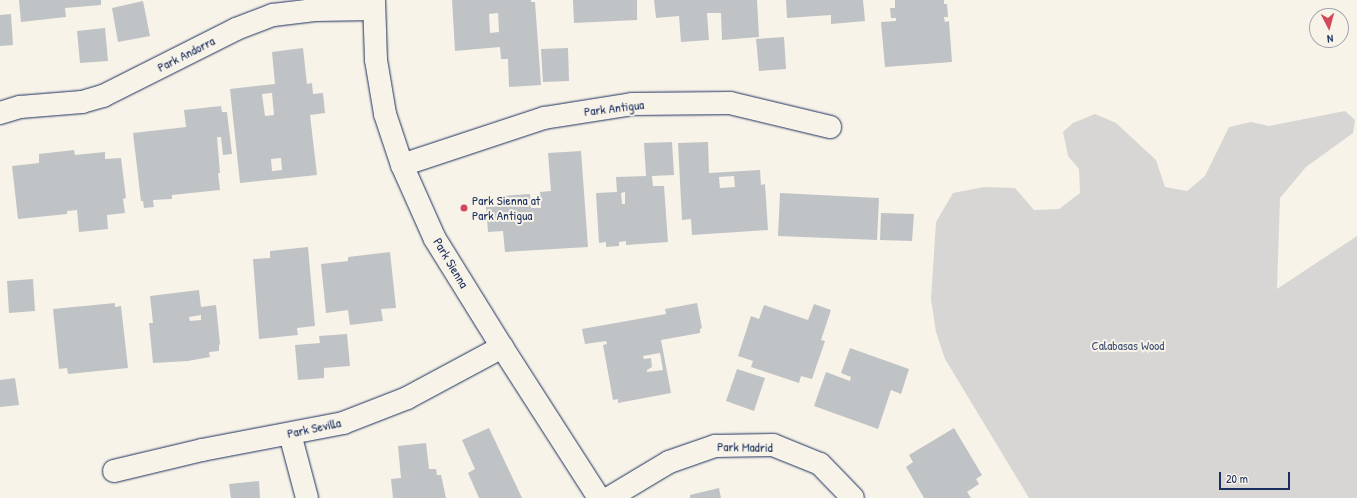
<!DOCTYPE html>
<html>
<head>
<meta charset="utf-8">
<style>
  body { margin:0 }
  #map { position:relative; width:1357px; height:498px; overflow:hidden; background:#f7f3e8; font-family:"Patrick Hand",sans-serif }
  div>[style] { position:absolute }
  .green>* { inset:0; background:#d7d6d4 }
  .building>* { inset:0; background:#c0c3c5 }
  .roads { filter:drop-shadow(0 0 1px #1b2f5e) drop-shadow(0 0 1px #1b2f5e) }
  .street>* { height:22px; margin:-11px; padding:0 11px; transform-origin:11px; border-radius:11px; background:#f7f3e8 }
  .dots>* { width:11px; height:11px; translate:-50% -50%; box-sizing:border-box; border:2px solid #f7f3e8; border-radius:50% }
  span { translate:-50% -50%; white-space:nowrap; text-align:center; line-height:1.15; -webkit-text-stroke:4px #f7f3e8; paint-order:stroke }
  .street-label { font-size:13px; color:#1b2f5e }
  .poi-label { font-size:13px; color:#1b2f5e }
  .left { translate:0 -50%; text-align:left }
  .park-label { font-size:13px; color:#415076 }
  .north { position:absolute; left:1309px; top:8px; width:40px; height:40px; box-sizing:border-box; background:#f7f3e8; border:1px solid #9fa5b1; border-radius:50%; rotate:174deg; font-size:11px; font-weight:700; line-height:16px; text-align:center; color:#1b2f5e }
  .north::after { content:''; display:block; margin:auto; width:14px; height:18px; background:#d1495b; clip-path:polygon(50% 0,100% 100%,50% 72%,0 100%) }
  .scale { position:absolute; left:1219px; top:472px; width:71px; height:18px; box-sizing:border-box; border:2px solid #1b2f5e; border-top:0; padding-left:5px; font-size:12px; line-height:14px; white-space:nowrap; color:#1b2f5e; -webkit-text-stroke:3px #f7f3e8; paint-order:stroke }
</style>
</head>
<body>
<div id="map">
  <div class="green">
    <div style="clip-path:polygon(1345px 111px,1355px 120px,1353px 133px,1306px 167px,1280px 198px,1277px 289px,1357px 236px,1357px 498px,1029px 498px,945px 359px,936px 332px,931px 299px,936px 222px,953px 193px,984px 187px,1015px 188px,1034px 210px,1059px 209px,1080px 193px,1079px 169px,1068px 156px,1063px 132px,1073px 123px,1095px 114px,1116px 123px,1156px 160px,1165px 187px,1187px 191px,1205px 176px,1229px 127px,1251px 122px,1269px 126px)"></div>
  </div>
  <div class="building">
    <div style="clip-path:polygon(19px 0,101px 0,101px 5px,65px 8px,66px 17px,21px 22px)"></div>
    <div style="clip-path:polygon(evenodd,452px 0,531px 0,531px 2px,535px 2px,541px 85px,509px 87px,508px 59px,501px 59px,500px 47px,455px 51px,452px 0,498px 13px,499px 32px,490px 33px,489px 14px,498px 13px)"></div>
    <div style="clip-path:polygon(573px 0,637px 0,637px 20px,574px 23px)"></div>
    <div style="clip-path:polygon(654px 0,757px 0,759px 37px,722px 40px,721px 13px,707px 13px,709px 40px,681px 42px,679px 16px,656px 18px)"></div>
    <div style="clip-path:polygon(786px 0,863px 0,865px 21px,831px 24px,831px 15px,787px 18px)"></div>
    <div style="clip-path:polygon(895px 0,944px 0,944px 4px,947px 4px,948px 17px,944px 17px,945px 22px,949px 21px,952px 62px,885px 67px,881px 22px,896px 21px,896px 18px,891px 18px,890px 8px,895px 8px)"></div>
    <div style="clip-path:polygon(143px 1px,150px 36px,118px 42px,112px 8px)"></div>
    <div style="clip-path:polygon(11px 14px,13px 45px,0 46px,0 15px)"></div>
    <div style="clip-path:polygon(105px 28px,108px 61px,80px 63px,77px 31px)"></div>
    <div style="clip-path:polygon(784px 37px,786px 69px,759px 71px,756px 39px)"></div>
    <div style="clip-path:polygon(evenodd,303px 48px,307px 84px,312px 83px,313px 94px,323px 93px,325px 113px,310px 115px,317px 175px,240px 183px,230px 89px,275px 84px,272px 52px,303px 48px,272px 93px,274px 115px,265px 116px,262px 94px,272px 93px,303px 48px,281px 158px,282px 170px,272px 171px,271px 159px,281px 158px)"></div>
    <div style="clip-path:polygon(568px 48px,569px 81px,543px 82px,541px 49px)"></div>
    <div style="clip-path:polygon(221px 106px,222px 112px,227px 112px,232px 154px,223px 155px,221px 137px,217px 137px,220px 173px,218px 173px,220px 190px,172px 195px,172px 199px,153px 200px,154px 207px,144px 208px,143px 201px,141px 201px,133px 133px,186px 127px,184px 110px)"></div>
    <div style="clip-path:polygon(evenodd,672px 142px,674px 175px,652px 176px,653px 186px,664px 186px,668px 242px,626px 245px,626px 241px,619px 242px,619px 246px,606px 247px,606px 242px,599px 243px,596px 193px,617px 192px,616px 177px,646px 176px,644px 143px,672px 142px,625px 192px,625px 204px,622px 204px,621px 193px,625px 192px)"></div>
    <div style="clip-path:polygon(evenodd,708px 142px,709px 173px,760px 170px,761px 185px,765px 184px,768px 230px,692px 235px,691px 219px,682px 220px,678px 143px,708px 142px,734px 176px,735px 187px,720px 188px,719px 177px,734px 176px)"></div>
    <div style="clip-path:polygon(74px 150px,75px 155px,105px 152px,105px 159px,121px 158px,126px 198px,123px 199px,125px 213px,107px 215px,108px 229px,79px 232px,77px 210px,67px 211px,67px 214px,18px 219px,12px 166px,39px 163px,39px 154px)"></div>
    <div style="clip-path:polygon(581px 151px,588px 247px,505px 252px,503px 231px,488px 232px,486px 207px,502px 206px,501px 196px,530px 194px,531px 208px,541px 208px,540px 192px,551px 191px,548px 153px)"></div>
    <div style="clip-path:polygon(780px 193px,879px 198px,877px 240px,778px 236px)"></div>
    <div style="clip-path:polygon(881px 213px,914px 214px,912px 241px,880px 240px)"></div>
    <div style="clip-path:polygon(308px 247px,315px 326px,297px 328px,298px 335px,259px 339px,253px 259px,270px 258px,270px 251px)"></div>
    <div style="clip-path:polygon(390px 252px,396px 308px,381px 309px,383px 321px,350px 325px,348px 310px,326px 313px,321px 264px,348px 261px,348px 257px)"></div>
    <div style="clip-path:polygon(33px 279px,35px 311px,9px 313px,7px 281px)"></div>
    <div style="clip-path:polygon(evenodd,199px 290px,201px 307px,216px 305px,220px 344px,219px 345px,219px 351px,209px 352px,210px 357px,188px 361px,153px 363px,149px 323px,153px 323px,150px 296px,199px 290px,201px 315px,201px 320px,190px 321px,189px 317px,201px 315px)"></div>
    <div style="clip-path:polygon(115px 303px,115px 307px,121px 306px,128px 368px,68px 374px,67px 368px,59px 369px,53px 309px)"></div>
    <div style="clip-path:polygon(evenodd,697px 303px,702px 328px,700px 329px,700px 333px,661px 340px,671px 393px,618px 403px,618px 399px,613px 400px,603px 345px,607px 344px,606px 341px,585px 344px,582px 329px,666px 314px,665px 309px,697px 303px,660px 353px,663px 370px,647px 372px,647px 370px,652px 367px,651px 358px,644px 359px,643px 356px,660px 353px)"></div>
    <div style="clip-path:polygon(814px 304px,831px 310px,821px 340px,825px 341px,812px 379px,801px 376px,799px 383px,751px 367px,753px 361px,738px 356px,751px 316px,759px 319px,764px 305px,808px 320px)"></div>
    <div style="clip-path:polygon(347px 334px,350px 366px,324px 368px,324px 378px,298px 380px,295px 345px,320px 343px,319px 336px)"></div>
    <div style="clip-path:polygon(850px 348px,909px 369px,901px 394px,891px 390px,878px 429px,814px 406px,826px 372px,850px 381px,851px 377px,841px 373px)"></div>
    <div style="clip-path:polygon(737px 369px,765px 378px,754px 411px,726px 401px)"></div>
    <div style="clip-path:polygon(15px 378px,19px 405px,0 407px,0 380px)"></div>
    <div style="clip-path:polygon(489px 428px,522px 498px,479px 498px,468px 473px,475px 469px,462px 440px)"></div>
    <div style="clip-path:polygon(954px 428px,982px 475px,976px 479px,979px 484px,967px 492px,971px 498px,924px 498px,906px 467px,913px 462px,909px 455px)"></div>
    <div style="clip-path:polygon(426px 443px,429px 469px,436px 469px,437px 475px,441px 475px,446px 498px,393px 498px,391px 479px,401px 478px,398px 446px)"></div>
    <div style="clip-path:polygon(259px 481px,260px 498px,231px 498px,229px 484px)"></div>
    <div style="clip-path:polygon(719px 488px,721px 498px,690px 498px,690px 495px)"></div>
  </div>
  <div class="roads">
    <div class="street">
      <div style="left:374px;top:0;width:60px;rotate:88.1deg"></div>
      <div style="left:376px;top:60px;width:55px;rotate:80.5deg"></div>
      <div style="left:385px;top:114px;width:54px;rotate:71.6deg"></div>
      <div style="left:402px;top:165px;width:81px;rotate:66deg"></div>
      <div style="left:435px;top:239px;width:127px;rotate:58.2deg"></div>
      <div style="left:502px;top:347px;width:179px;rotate:57.3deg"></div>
      <div style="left:0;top:113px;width:21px;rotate:-17deg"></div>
      <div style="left:20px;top:107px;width:62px;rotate:-4.6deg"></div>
      <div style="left:82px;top:102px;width:22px;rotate:-16deg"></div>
      <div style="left:103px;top:96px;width:149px;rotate:-26.7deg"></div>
      <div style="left:236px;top:29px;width:40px;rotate:-21deg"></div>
      <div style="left:273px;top:15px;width:42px;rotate:-6.8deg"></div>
      <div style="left:315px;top:10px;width:59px;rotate:-1deg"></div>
      <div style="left:402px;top:165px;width:150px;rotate:-18.3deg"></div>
      <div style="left:544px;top:118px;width:89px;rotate:-9deg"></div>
      <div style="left:632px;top:104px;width:98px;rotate:-0.6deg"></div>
      <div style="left:730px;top:103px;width:103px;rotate:13.5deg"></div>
      <div style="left:290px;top:434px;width:66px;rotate:75.1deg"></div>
      <div style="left:114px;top:471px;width:90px;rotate:-13.4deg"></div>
      <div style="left:202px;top:450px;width:144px;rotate:-10.8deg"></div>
      <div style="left:343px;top:423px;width:69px;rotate:-21.3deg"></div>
      <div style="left:407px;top:398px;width:108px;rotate:-28.2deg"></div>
      <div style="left:609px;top:498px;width:70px;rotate:-31deg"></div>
      <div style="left:669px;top:462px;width:49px;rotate:-19.2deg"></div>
      <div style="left:715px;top:446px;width:58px;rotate:-1deg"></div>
      <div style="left:773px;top:445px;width:51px;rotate:22deg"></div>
      <div style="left:820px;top:464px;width:47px;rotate:45.9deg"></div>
    </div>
  </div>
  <div class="dots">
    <div style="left:464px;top:208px;background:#d1495b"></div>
  </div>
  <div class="street-label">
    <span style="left:186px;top:54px;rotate:-27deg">Park Andorra</span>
    <span style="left:614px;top:108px;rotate:-7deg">Park Antigua</span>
    <span style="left:451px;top:263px;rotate:59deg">Park Sienna</span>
    <span style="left:314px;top:428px;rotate:-12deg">Park Sevilla</span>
    <span style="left:745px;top:447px;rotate:1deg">Park Madrid</span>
  </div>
  <div class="poi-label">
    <span class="left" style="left:472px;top:208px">Park Sienna at<br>Park Antigua</span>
  </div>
  <div class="park-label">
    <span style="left:1128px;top:345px">Calabasas Wood</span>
  </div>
  <div class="north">N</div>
  <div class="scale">20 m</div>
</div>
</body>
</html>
